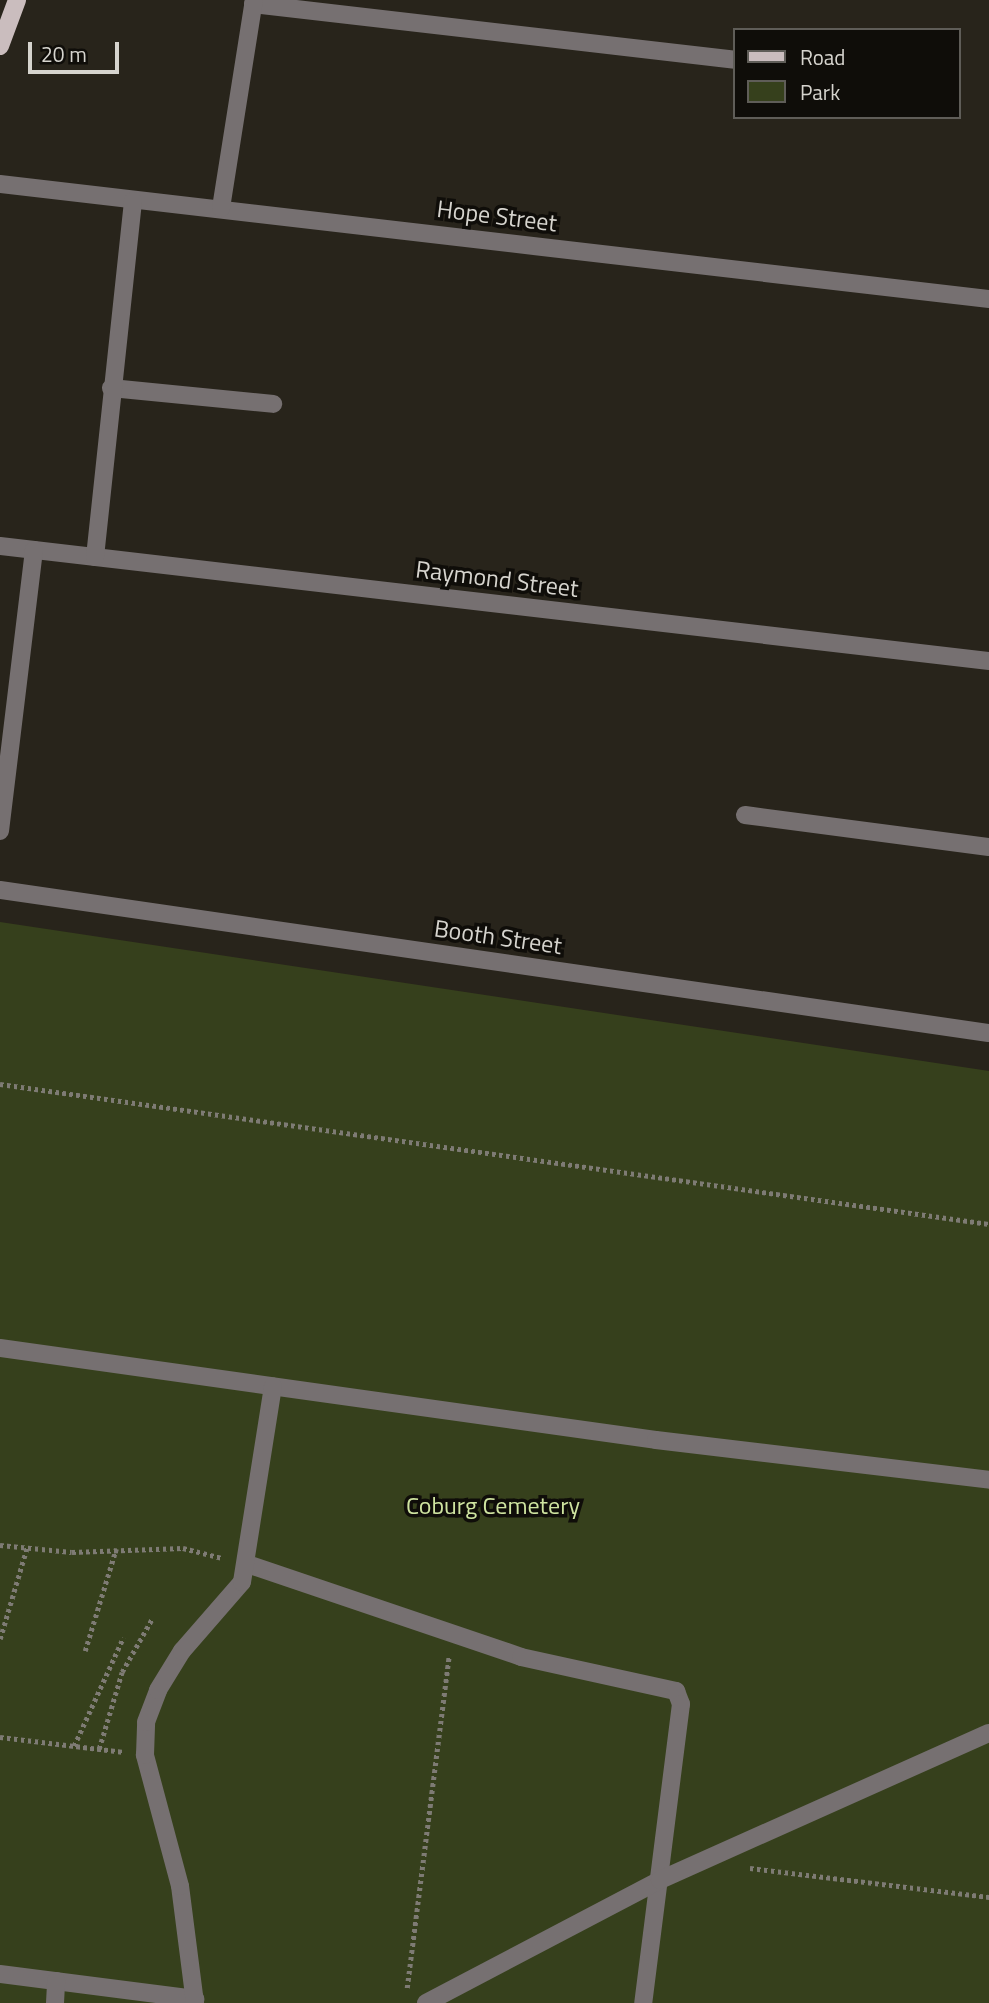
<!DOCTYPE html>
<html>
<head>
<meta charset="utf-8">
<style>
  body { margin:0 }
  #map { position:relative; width:989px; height:2003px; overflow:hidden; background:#28241b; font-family:"Titillium Web",sans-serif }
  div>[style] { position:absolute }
  .green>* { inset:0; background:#36401c }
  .path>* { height:4.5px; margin-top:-2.25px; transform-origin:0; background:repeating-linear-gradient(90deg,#7e7b74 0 3.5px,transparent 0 7px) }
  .minor>* { height:18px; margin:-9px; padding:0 9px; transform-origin:9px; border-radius:9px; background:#767071 }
  .major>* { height:18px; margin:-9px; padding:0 9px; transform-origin:9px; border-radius:9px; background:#cabdbe }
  span { translate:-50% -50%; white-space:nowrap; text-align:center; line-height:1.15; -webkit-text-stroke:7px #0f0d09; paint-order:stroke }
  .street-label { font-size:24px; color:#d6d4ce }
  .park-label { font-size:24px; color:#cfe4a0 }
  .legend { position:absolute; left:733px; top:28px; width:228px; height:91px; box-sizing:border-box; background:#0f0d09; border:2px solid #5f5d58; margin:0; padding:9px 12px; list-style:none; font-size:21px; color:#d6d4ce }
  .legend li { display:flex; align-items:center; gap:14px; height:35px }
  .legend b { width:35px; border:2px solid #5f5d58 }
  .scale { position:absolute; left:28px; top:42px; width:91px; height:32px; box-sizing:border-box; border:4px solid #d6d4ce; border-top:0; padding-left:9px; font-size:21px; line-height:24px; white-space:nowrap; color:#d6d4ce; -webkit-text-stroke:5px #0f0d09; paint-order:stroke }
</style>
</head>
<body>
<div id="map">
  <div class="green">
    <div style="clip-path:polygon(0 922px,989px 1071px,989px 2003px,0 2003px)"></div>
  </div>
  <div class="path">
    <div style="left:0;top:1084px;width:999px;rotate:8.06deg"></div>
    <div style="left:0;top:1545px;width:72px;rotate:5.6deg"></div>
    <div style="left:72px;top:1552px;width:111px;rotate:-2.1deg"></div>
    <div style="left:183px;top:1548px;width:40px;rotate:14.4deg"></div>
    <div style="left:0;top:1639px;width:96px;rotate:-73.6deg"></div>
    <div style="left:85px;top:1651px;width:107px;rotate:-73.1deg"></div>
    <div style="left:0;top:1737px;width:125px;rotate:6.9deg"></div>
    <div style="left:74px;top:1746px;width:119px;rotate:-65.6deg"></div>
    <div style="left:99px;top:1749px;width:80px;rotate:-73.4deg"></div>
    <div style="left:122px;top:1672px;width:61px;rotate:-60.5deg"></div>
    <div style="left:750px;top:1868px;width:241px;rotate:6.9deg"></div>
    <div style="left:407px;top:1988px;width:335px;rotate:-82.8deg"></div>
  </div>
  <div class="minor">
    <div style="left:253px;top:4px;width:485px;rotate:6.6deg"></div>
    <div style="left:0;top:184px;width:996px;rotate:6.63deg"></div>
    <div style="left:221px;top:208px;width:211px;rotate:-81deg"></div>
    <div style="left:111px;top:388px;width:163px;rotate:5.6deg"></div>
    <div style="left:0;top:546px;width:996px;rotate:6.63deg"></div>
    <div style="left:95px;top:557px;width:358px;rotate:-83.9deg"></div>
    <div style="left:745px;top:815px;width:246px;rotate:7.5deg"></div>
    <div style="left:0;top:831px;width:283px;rotate:-83.1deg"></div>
    <div style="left:0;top:890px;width:999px;rotate:8.23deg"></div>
    <div style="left:0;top:1348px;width:662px;rotate:7.98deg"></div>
    <div style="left:656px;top:1440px;width:335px;rotate:6.8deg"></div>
    <div style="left:247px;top:1564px;width:289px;rotate:18.7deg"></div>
    <div style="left:521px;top:1657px;width:159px;rotate:12.4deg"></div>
    <div style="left:676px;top:1691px;width:14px;rotate:69deg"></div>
    <div style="left:681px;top:1704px;width:301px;rotate:97.2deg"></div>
    <div style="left:0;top:1974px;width:197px;rotate:7.3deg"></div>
    <div style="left:55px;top:2003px;width:22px;rotate:-87deg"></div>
    <div style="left:195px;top:2003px;width:118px;rotate:-97.3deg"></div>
    <div style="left:180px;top:1886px;width:136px;rotate:-105deg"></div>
    <div style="left:145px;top:1755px;width:33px;rotate:-88deg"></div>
    <div style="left:146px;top:1722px;width:34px;rotate:-69deg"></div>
    <div style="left:158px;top:1690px;width:46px;rotate:-58.4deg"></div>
    <div style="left:182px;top:1651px;width:91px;rotate:-49deg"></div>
    <div style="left:242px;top:1582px;width:198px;rotate:-81deg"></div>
    <div style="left:426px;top:2003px;width:264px;rotate:-27.7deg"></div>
    <div style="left:660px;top:1880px;width:360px;rotate:-24.1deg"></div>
  </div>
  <div class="major">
    <div style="left:0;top:46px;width:49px;rotate:-69.7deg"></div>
  </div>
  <div class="street-label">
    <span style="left:497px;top:216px;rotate:7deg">Hope Street</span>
    <span style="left:497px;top:579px;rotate:7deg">Raymond Street</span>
    <span style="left:498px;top:937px;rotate:8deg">Booth Street</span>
  </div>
  <div class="park-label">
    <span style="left:493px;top:1506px">Coburg Cemetery</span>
  </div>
  <ul class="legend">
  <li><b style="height:9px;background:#cabdbe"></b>Road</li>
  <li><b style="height:19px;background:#36401c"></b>Park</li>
  </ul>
  <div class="scale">20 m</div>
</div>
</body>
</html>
